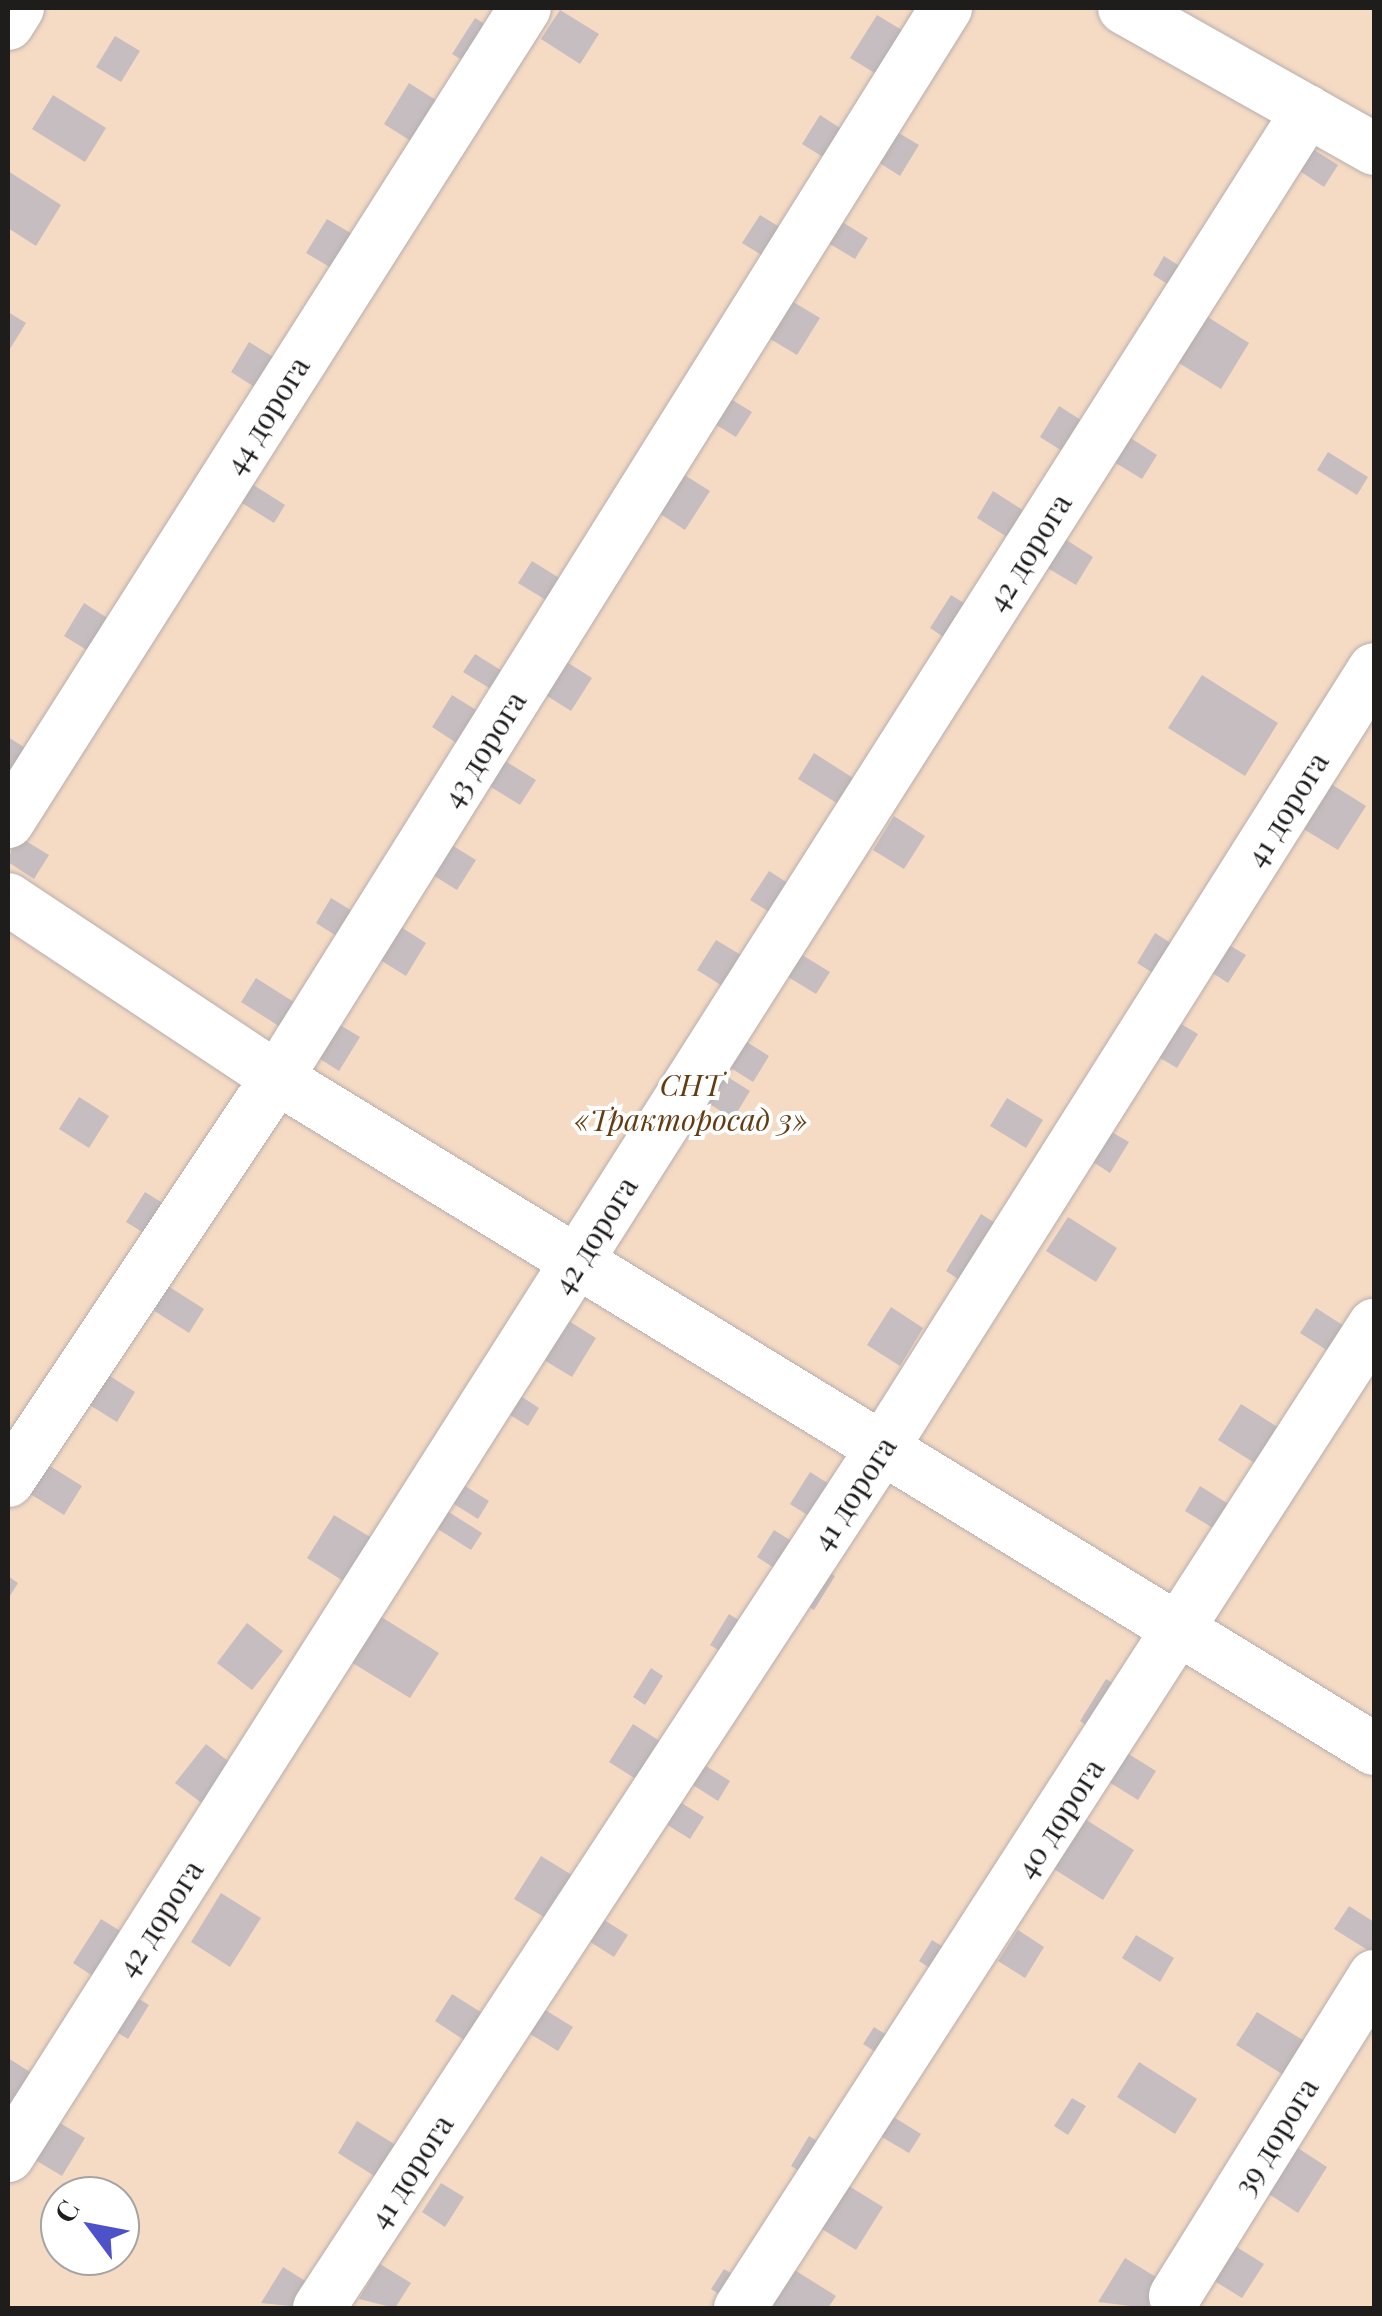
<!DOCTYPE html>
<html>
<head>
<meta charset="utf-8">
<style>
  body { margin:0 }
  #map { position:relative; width:1382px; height:2316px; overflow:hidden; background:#fef5f5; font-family:"Playfair Display",serif }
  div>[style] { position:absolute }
  .green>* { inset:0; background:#f6dbc4 }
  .building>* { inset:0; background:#c5bdbf }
  .roads { filter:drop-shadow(0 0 2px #b6aead) drop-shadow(0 0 2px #b6aead) }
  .minor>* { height:52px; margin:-26px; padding:0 26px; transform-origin:26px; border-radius:26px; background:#fff }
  span { translate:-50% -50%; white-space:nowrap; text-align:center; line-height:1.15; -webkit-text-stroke:8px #fff; paint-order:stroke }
  .street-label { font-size:30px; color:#1f1c1c }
  .park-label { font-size:30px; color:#643c11; font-style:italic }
  .frame { position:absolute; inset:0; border:10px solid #1f1c1c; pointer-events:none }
  .north { position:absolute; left:40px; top:2176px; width:100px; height:100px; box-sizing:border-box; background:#fff; border:2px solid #a5a4a4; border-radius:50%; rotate:302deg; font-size:28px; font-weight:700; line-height:40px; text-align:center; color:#1f1c1c }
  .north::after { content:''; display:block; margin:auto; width:35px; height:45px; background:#4d52c8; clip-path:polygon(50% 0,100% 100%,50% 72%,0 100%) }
</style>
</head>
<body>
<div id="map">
  <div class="green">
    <div style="clip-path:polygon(evenodd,8px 8px,1374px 8px,1374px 2308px,8px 2308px,8px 8px,60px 2196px,120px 2196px,120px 2256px,60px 2256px,60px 2196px)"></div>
  </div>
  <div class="building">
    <div style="clip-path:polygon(560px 10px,599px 34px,580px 64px,541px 39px)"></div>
    <div style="clip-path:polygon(877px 15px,910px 35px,883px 78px,850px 58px)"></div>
    <div style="clip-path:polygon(475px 18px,501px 34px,479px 70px,452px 54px)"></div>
    <div style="clip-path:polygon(115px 36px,140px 51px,121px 82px,96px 67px)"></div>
    <div style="clip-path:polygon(409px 83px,450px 109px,425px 150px,384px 124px)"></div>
    <div style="clip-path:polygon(53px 95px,106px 128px,85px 162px,32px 129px)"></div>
    <div style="clip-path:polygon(820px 115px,857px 139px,839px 167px,802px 144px)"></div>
    <div style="clip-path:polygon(897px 132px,919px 145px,900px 176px,878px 162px)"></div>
    <div style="clip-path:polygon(1308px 146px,1338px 165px,1324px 187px,1295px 168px)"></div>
    <div style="clip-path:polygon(8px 171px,61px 205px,36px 246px,8px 228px)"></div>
    <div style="clip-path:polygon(760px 215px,791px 234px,773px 262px,742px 243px)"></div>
    <div style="clip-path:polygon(327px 219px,359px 238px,338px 272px,306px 253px)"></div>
    <div style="clip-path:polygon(839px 220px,868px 238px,855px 259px,825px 241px)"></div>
    <div style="clip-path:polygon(1164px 256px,1195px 276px,1184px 294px,1153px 275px)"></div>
    <div style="clip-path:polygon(785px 297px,820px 318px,797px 355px,762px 334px)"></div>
    <div style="clip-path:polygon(8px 312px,26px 323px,8px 352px)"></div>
    <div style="clip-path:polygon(1203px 314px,1249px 343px,1221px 389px,1174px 360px)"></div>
    <div style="clip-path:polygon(249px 342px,286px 365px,267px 395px,231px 372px)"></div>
    <div style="clip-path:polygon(721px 393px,752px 412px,736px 437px,705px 418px)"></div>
    <div style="clip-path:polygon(1059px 406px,1092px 427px,1073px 458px,1040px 437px)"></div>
    <div style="clip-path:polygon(1129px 437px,1157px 455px,1142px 479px,1114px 462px)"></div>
    <div style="clip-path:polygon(1328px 452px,1368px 477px,1357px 495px,1317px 470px)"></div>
    <div style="clip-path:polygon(675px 469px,710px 491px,685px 530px,651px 508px)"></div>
    <div style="clip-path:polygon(246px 480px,285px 505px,274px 523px,234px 498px)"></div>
    <div style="clip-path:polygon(993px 491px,1032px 516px,1015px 542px,977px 518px)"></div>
    <div style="clip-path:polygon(1054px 532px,1093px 557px,1076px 585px,1036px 561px)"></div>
    <div style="clip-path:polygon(532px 561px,572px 586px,559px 608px,518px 583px)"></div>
    <div style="clip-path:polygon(951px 595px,975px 610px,954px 644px,930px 628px)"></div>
    <div style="clip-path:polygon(84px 603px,123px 628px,103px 660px,64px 636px)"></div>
    <div style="clip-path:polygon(475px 654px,510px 676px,499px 694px,463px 672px)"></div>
    <div style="clip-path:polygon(554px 654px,592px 678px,571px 711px,533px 687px)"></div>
    <div style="clip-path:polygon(1202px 675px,1278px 723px,1245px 776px,1168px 728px)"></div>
    <div style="clip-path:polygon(452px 695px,481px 713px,461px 746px,432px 727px)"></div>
    <div style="clip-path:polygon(8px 737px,38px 756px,22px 782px,8px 773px)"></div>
    <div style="clip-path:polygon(814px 753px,864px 785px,848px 810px,798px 779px)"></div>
    <div style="clip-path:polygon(502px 759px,536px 780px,520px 805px,486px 784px)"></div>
    <div style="clip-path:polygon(1320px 777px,1366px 806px,1338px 850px,1292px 822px)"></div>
    <div style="clip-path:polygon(894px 816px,925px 836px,904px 869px,873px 850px)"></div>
    <div style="clip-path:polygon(16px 835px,49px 855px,34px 879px,8px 862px)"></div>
    <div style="clip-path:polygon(442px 839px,476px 860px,457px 890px,423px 869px)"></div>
    <div style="clip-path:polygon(769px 871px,797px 889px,779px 918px,750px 900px)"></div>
    <div style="clip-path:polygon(331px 898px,362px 917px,346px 942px,316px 923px)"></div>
    <div style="clip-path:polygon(390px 920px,426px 943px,406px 976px,369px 953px)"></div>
    <div style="clip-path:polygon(1155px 933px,1180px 949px,1161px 978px,1137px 963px)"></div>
    <div style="clip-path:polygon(716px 940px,751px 961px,732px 992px,697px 970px)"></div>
    <div style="clip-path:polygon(1222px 941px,1246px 955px,1228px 983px,1205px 968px)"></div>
    <div style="clip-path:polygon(794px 950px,830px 972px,816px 994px,780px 972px)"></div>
    <div style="clip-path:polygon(256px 978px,297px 1004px,282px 1028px,241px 1002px)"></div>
    <div style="clip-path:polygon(327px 1017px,360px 1037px,339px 1071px,306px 1050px)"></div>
    <div style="clip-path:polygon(1176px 1021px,1198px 1034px,1177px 1068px,1155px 1055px)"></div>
    <div style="clip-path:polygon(742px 1039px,769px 1056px,753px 1082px,726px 1065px)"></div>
    <div style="clip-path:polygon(723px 1074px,750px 1091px,733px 1119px,705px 1101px)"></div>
    <div style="clip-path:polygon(79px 1097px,109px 1116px,89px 1148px,59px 1129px)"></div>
    <div style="clip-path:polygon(1007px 1098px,1043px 1120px,1026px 1148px,990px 1126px)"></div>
    <div style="clip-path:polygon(1108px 1130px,1129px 1142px,1110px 1173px,1090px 1160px)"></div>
    <div style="clip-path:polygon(145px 1192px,180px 1214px,162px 1244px,126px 1222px)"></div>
    <div style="clip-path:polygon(981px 1214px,1006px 1230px,970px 1287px,946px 1271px)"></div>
    <div style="clip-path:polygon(1068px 1217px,1117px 1248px,1096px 1282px,1046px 1251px)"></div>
    <div style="clip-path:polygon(157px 1279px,204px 1309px,189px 1333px,142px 1303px)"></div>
    <div style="clip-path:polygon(891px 1307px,923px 1328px,900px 1366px,867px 1345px)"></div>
    <div style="clip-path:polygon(1316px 1308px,1355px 1333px,1339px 1358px,1300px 1333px)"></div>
    <div style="clip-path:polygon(564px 1318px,596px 1338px,572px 1377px,539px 1357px)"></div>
    <div style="clip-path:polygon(102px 1371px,135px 1392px,117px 1422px,83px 1401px)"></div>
    <div style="clip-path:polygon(516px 1393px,539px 1408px,528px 1426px,505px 1412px)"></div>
    <div style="clip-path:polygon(1241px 1404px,1290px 1435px,1267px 1471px,1218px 1440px)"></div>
    <div style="clip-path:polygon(37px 1458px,82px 1486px,64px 1515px,19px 1487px)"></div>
    <div style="clip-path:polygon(810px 1472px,837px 1489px,817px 1521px,790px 1504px)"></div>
    <div style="clip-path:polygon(457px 1481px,489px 1501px,478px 1519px,446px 1499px)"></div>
    <div style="clip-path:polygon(1200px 1486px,1241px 1512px,1226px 1536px,1185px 1511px)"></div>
    <div style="clip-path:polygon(444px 1509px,482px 1533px,471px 1550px,433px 1526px)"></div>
    <div style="clip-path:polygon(334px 1515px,375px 1540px,348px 1584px,307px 1558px)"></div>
    <div style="clip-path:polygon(774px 1530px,801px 1547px,784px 1574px,757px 1557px)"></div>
    <div style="clip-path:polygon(819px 1566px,835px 1576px,814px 1610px,798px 1600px)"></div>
    <div style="clip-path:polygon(8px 1576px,18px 1583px,8px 1599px)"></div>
    <div style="clip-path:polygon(375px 1613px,439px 1653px,410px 1698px,346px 1659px)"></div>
    <div style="clip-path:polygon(729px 1614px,754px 1630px,735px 1660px,710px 1645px)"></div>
    <div style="clip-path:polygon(247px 1623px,283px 1651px,252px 1690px,217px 1663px)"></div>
    <div style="clip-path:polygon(651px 1668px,663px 1676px,645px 1705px,633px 1697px)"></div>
    <div style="clip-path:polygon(1106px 1679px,1127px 1692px,1100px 1734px,1080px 1721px)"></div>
    <div style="clip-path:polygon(633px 1724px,674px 1750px,650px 1788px,609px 1762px)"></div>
    <div style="clip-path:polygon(206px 1744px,241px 1771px,211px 1810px,175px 1783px)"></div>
    <div style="clip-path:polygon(1119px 1748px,1156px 1771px,1138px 1800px,1101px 1777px)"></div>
    <div style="clip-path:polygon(698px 1761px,730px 1781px,718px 1801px,685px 1780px)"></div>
    <div style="clip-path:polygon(667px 1794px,704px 1817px,690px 1839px,653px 1816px)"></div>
    <div style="clip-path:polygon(1077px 1814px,1134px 1850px,1103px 1900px,1046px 1864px)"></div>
    <div style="clip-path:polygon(541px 1856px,580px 1880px,554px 1923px,514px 1899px)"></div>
    <div style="clip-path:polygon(221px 1893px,261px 1918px,230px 1967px,191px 1942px)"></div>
    <div style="clip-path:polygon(1349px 1906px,1374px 1922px,1374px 1954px,1334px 1929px)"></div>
    <div style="clip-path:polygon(598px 1916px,628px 1935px,614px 1957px,584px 1938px)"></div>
    <div style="clip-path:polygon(101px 1919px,133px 1939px,105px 1984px,73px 1963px)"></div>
    <div style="clip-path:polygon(1018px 1930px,1044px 1947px,1025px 1978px,998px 1961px)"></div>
    <div style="clip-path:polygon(1136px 1935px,1174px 1958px,1160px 1982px,1122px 1958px)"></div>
    <div style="clip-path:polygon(932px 1940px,959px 1957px,945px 1978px,919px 1961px)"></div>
    <div style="clip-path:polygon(131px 1994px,149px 2005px,128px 2039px,110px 2028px)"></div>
    <div style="clip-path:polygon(452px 1994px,498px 2023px,481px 2051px,435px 2021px)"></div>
    <div style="clip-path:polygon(537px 2005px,573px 2027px,558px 2051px,522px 2029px)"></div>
    <div style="clip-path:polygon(1257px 2012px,1311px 2045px,1290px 2079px,1236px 2045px)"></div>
    <div style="clip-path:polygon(874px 2027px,901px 2044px,890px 2061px,863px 2044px)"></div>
    <div style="clip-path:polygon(8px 2058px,41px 2079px,8px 2112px)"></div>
    <div style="clip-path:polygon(1139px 2062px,1197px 2099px,1175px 2134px,1117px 2097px)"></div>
    <div style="clip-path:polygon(1072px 2098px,1086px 2106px,1068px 2135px,1054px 2126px)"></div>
    <div style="clip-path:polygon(892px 2116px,921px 2134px,909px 2153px,880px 2136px)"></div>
    <div style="clip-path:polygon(55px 2120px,85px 2138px,62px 2176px,32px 2158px)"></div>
    <div style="clip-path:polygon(357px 2121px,407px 2152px,387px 2184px,338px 2153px)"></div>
    <div style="clip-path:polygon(809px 2136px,835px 2152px,817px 2182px,791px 2166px)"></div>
    <div style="clip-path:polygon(1290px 2143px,1327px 2167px,1298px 2213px,1261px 2189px)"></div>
    <div style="clip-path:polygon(441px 2183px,464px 2197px,445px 2227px,422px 2212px)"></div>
    <div style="clip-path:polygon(844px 2183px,883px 2207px,856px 2250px,817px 2226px)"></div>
    <div style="clip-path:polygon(1230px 2243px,1264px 2264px,1242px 2298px,1208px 2277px)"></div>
    <div style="clip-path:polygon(1125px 2258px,1164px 2282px,1147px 2308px,1098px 2302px)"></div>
    <div style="clip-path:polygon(380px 2264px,411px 2283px,395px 2308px,359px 2299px)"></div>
    <div style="clip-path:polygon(283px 2267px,321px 2291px,310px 2308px,261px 2303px)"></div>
    <div style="clip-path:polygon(724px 2269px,747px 2283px,734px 2304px,711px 2289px)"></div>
    <div style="clip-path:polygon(793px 2269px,836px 2296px,828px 2308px,769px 2308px)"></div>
  </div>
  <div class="roads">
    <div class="minor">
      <div style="left:1124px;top:8px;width:287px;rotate:29.4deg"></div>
      <div style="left:8px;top:24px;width:19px;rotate:-58deg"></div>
      <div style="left:8px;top:822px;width:964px;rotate:-57.58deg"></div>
      <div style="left:8px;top:899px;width:323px;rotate:33.6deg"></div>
      <div style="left:277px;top:1078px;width:1286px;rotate:31.45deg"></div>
      <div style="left:8px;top:1481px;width:485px;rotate:-56.3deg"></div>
      <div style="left:277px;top:1078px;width:1262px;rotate:-57.98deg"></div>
      <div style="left:8px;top:2156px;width:2423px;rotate:-57.56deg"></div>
      <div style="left:1175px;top:2296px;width:377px;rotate:-58.1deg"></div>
      <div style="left:319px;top:2308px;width:1033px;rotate:-56.77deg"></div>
      <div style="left:885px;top:1444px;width:916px;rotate:-57.75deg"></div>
      <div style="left:740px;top:2308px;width:1170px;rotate:-57.18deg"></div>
    </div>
  </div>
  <div class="street-label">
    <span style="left:266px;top:415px;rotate:-58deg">44 дорога</span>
    <span style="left:1028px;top:552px;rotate:-58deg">42 дорога</span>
    <span style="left:483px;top:749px;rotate:-58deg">43 дорога</span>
    <span style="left:1286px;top:809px;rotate:-58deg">41 дорога</span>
    <span style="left:594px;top:1235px;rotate:-58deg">42 дорога</span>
    <span style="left:853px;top:1493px;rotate:-57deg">41 дорога</span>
    <span style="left:1059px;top:1818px;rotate:-57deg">40 дорога</span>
    <span style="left:159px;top:1918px;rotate:-57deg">42 дорога</span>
    <span style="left:1275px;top:2136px;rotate:-58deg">39 дорога</span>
    <span style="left:410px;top:2171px;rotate:-57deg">41 дорога</span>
  </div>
  <div class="park-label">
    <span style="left:691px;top:1101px">СНТ<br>«Тракторосад 3»</span>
  </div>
  <div class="frame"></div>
  <div class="north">С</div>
</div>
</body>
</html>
